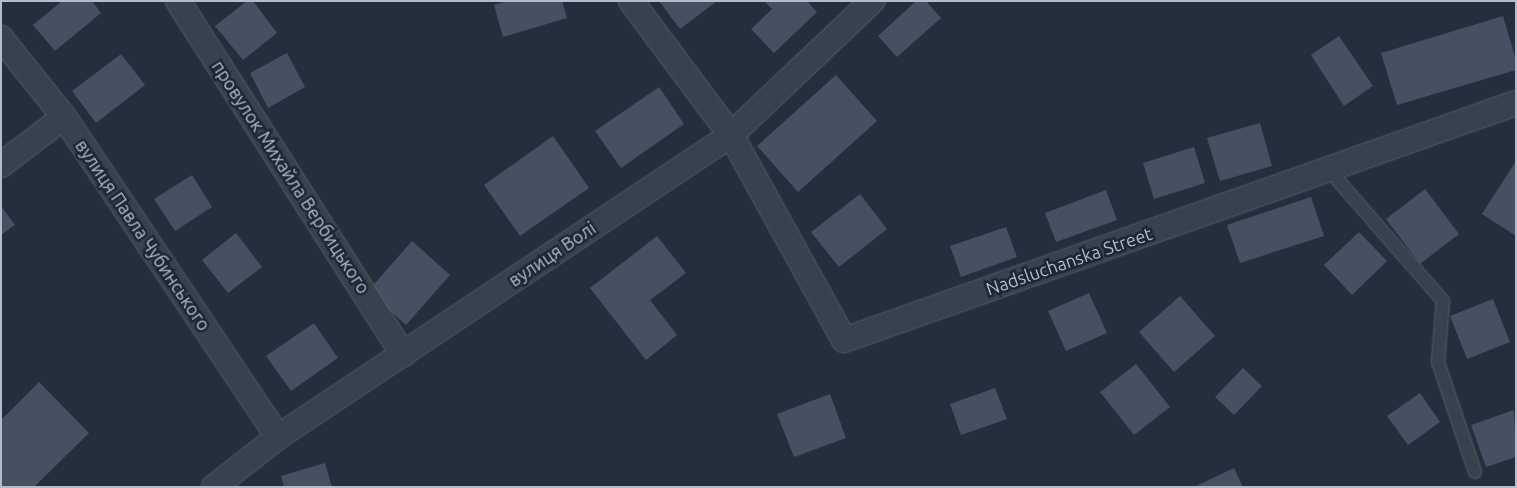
<!DOCTYPE html>
<html>
<head>
<meta charset="utf-8">
<style>
  body { margin:0 }
  #map { position:relative; width:1517px; height:488px; overflow:hidden; background:#242f3e; font-family:Ubuntu,sans-serif }
  div>[style] { position:absolute }
  .building>* { inset:0; background:#455162 }
  .roads { filter:drop-shadow(0 0 1px #565f6c) drop-shadow(0 0 1px #565f6c) }
  .service>* { height:12px; margin:-6px; padding:0 6px; transform-origin:6px; border-radius:6px; background:#38414e }
  .minor>* { height:24px; margin:-12px; padding:0 12px; transform-origin:12px; border-radius:12px; background:#38414e }
  span { translate:-50% -50%; white-space:nowrap; text-align:center; line-height:1.15; -webkit-text-stroke:5px #1d2633; paint-order:stroke }
  .street-label { font-size:18px; color:#b4bcc9 }
  .frame { position:absolute; inset:0; border:2px solid #b4bcc9; pointer-events:none }
</style>
</head>
<body>
<div id="map">
  <div class="building">
    <div style="clip-path:polygon(62px 1px,92px 1px,101px 13px,55px 51px,33px 25px)"></div>
    <div style="clip-path:polygon(247px 1px,253px 1px,277px 33px,243px 60px,215px 26px)"></div>
    <div style="clip-path:polygon(507px 1px,562px 1px,567px 18px,503px 37px,494px 5px)"></div>
    <div style="clip-path:polygon(659px 1px,717px 1px,680px 29px)"></div>
    <div style="clip-path:polygon(764px 1px,807px 1px,817px 12px,774px 53px,751px 29px,772px 9px)"></div>
    <div style="clip-path:polygon(916px 1px,926px 1px,941px 18px,897px 57px,878px 36px)"></div>
    <div style="clip-path:polygon(1503px 16px,1516px 60px,1516px 70px,1397px 105px,1381px 53px)"></div>
    <div style="clip-path:polygon(1339px 36px,1373px 86px,1344px 106px,1311px 55px)"></div>
    <div style="clip-path:polygon(287px 53px,305px 87px,268px 108px,250px 73px)"></div>
    <div style="clip-path:polygon(121px 54px,145px 85px,96px 123px,72px 91px)"></div>
    <div style="clip-path:polygon(836px 75px,877px 121px,798px 192px,757px 146px)"></div>
    <div style="clip-path:polygon(659px 87px,684px 124px,621px 168px,595px 131px)"></div>
    <div style="clip-path:polygon(1260px 123px,1272px 166px,1220px 181px,1207px 138px)"></div>
    <div style="clip-path:polygon(553px 136px,589px 188px,520px 236px,484px 185px)"></div>
    <div style="clip-path:polygon(1194px 147px,1205px 183px,1154px 199px,1143px 163px)"></div>
    <div style="clip-path:polygon(1516px 161px,1516px 236px,1482px 214px)"></div>
    <div style="clip-path:polygon(192px 175px,212px 207px,175px 231px,154px 199px)"></div>
    <div style="clip-path:polygon(1425px 189px,1459px 234px,1420px 264px,1386px 219px)"></div>
    <div style="clip-path:polygon(1106px 190px,1117px 220px,1056px 242px,1045px 213px)"></div>
    <div style="clip-path:polygon(860px 194px,887px 229px,839px 267px,811px 232px)"></div>
    <div style="clip-path:polygon(1311px 197px,1324px 236px,1240px 263px,1227px 225px)"></div>
    <div style="clip-path:polygon(1px 206px,15px 225px,1px 235px)"></div>
    <div style="clip-path:polygon(1006px 227px,1017px 257px,961px 277px,950px 246px)"></div>
    <div style="clip-path:polygon(1359px 232px,1387px 261px,1352px 295px,1324px 265px)"></div>
    <div style="clip-path:polygon(236px 233px,262px 267px,228px 293px,202px 260px)"></div>
    <div style="clip-path:polygon(657px 236px,686px 273px,650px 300px,677px 335px,646px 360px,590px 288px)"></div>
    <div style="clip-path:polygon(412px 241px,450px 275px,406px 325px,368px 291px)"></div>
    <div style="clip-path:polygon(1089px 293px,1107px 333px,1066px 351px,1048px 311px)"></div>
    <div style="clip-path:polygon(1180px 296px,1215px 336px,1174px 372px,1139px 332px)"></div>
    <div style="clip-path:polygon(1493px 299px,1510px 342px,1467px 359px,1450px 316px)"></div>
    <div style="clip-path:polygon(314px 323px,338px 358px,291px 391px,266px 356px)"></div>
    <div style="clip-path:polygon(1136px 364px,1170px 407px,1134px 435px,1100px 392px)"></div>
    <div style="clip-path:polygon(1243px 368px,1262px 386px,1234px 415px,1215px 397px)"></div>
    <div style="clip-path:polygon(39px 382px,89px 433px,34px 487px,1px 487px,1px 420px)"></div>
    <div style="clip-path:polygon(995px 388px,1007px 419px,961px 435px,950px 404px)"></div>
    <div style="clip-path:polygon(1420px 393px,1440px 422px,1408px 445px,1387px 416px)"></div>
    <div style="clip-path:polygon(830px 394px,846px 438px,794px 457px,777px 414px)"></div>
    <div style="clip-path:polygon(1514px 410px,1516px 457px,1486px 467px,1471px 425px)"></div>
    <div style="clip-path:polygon(325px 463px,332px 487px,284px 487px,281px 476px)"></div>
    <div style="clip-path:polygon(1234px 468px,1243px 487px,1194px 487px)"></div>
  </div>
  <div class="roads">
    <div class="service">
      <div style="left:1328px;top:169px;width:175px;rotate:48.9deg"></div>
      <div style="left:1443px;top:301px;width:61px;rotate:94.7deg"></div>
      <div style="left:1438px;top:362px;width:116px;rotate:71.4deg"></div>
    </div>
    <div class="minor">
      <div style="left:178px;top:1px;width:419px;rotate:57.5deg"></div>
      <div style="left:631px;top:1px;width:167px;rotate:53.3deg"></div>
      <div style="left:731px;top:135px;width:234px;rotate:61.1deg"></div>
      <div style="left:844px;top:340px;width:713px;rotate:-19.43deg"></div>
      <div style="left:1px;top:38px;width:101px;rotate:51.4deg"></div>
      <div style="left:64px;top:117px;width:385px;rotate:56.2deg"></div>
      <div style="left:1px;top:165px;width:79px;rotate:-37.3deg"></div>
      <div style="left:214px;top:487px;width:81px;rotate:-38deg"></div>
      <div style="left:278px;top:437px;width:544px;rotate:-33.69deg"></div>
      <div style="left:731px;top:135px;width:195px;rotate:-43.5deg"></div>
    </div>
  </div>
  <div class="street-label">
    <span style="left:291px;top:177px;rotate:57deg">провулок Михайла Вербицького</span>
    <span style="left:143px;top:235px;rotate:56deg">вулиця Павла Чубинського</span>
    <span style="left:552px;top:254px;rotate:-34deg">вулиця Волі</span>
    <span style="left:1069px;top:261px;rotate:-19deg">Nadsluchanska Street</span>
  </div>
  <div class="frame"></div>
</div>
</body>
</html>
